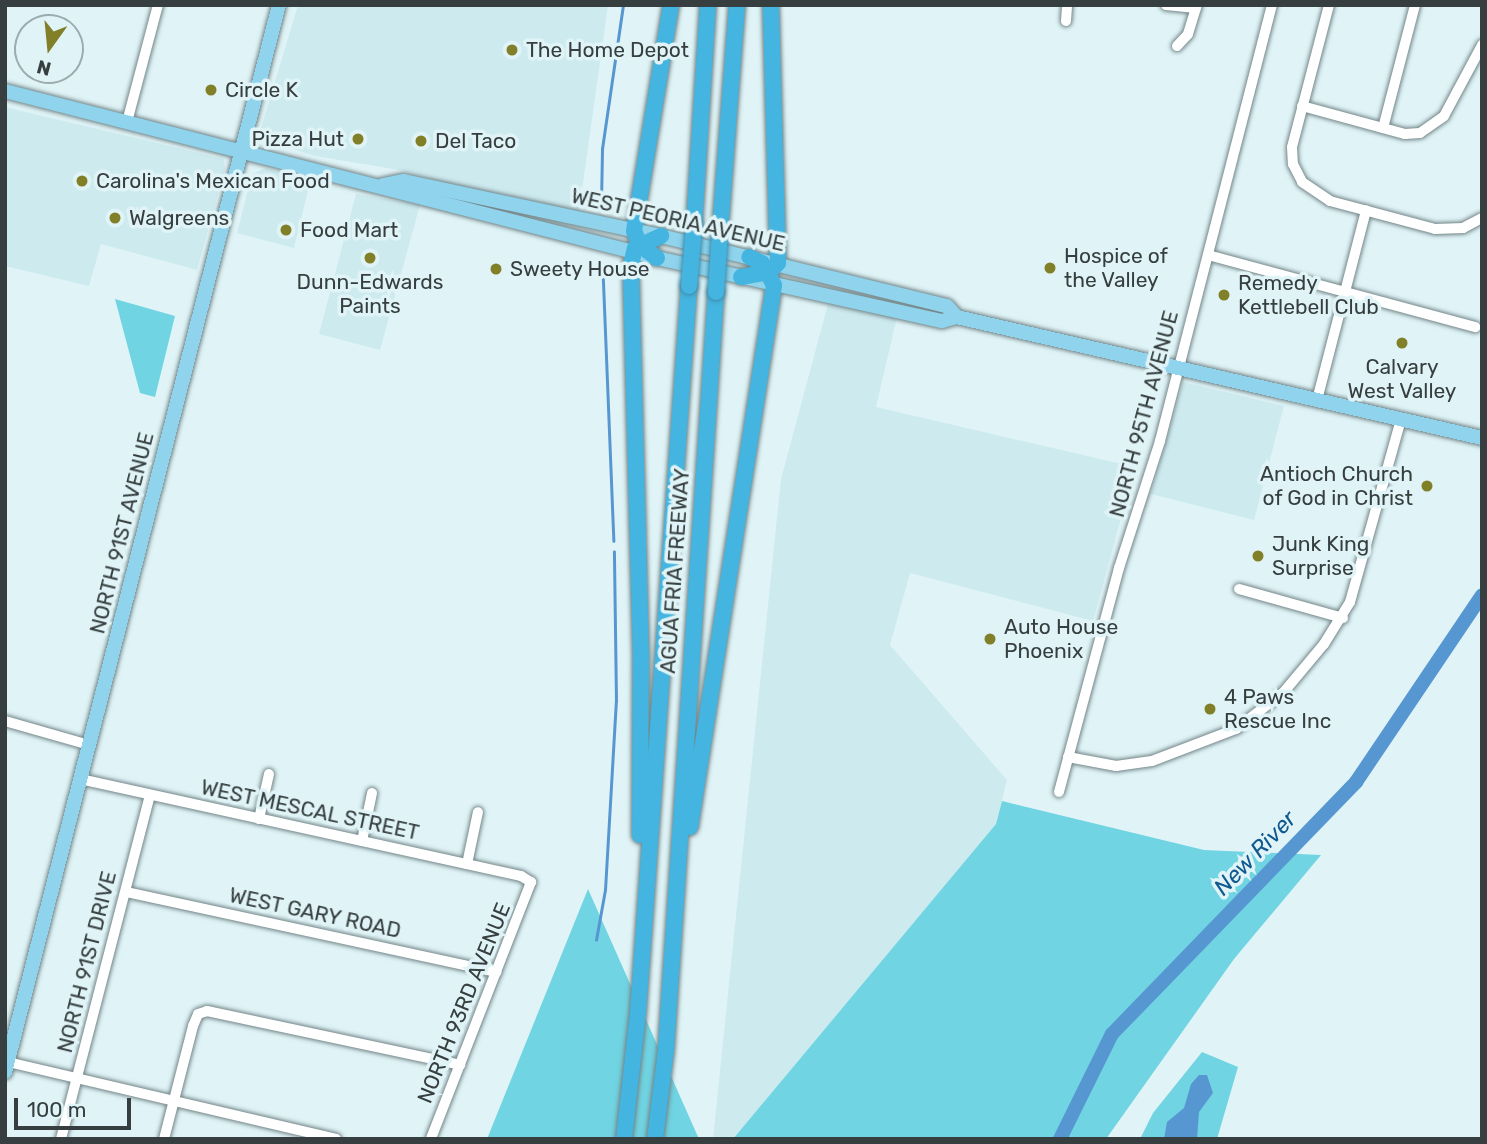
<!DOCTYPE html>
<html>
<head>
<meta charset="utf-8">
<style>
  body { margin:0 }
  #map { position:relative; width:1487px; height:1144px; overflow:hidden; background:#e0f4f7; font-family:Rubik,sans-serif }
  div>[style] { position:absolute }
  .built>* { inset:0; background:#cdeaef }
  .green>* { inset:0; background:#70d4e2 }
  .water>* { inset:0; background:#5797d1 }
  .stream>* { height:2.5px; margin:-1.25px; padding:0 1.25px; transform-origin:1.25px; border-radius:1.25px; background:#5797d1 }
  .river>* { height:14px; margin:-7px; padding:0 7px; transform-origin:7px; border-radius:7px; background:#5797d1 }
  .roads { filter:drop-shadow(0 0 2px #738588) drop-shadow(0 0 2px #738588) }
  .minor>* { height:10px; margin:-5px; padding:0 5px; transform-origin:5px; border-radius:5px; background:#fff }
  .major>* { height:14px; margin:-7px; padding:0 7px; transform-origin:7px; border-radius:7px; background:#8fd3ec }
  .highway>* { height:16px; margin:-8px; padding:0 8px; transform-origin:8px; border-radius:8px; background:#44b5e0 }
  .bridges { filter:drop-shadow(0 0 2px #3f8ba8) drop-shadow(0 0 2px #3f8ba8) }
  .highway-bridge>* { height:16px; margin:-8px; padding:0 8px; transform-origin:8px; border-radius:8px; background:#44b5e0 }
  .dots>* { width:19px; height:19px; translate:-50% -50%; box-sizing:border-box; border:4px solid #e0f4f7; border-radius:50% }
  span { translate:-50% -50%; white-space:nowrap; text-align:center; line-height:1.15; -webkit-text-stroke:7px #e0f4f7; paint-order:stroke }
  .poi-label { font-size:21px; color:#363e3f }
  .left { translate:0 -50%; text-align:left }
  .right { translate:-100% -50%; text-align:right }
  .street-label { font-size:21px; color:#363e3f }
  .water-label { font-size:23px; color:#10598f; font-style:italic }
  .frame { position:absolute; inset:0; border:7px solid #363e3f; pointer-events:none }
  .north { position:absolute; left:14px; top:14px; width:70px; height:70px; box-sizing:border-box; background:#e0f4f7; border:2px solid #9cabad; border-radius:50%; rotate:195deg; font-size:19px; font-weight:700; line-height:28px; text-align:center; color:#363e3f }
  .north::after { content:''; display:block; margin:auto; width:24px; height:32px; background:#817f27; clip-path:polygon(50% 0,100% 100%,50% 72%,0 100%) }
  .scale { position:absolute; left:14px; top:1098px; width:117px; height:32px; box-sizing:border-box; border:4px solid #363e3f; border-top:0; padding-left:9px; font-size:21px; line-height:24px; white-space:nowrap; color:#363e3f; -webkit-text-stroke:5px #e0f4f7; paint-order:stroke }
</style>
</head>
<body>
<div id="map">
  <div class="built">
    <div style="clip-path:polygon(298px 5px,608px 5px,579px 212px,478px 192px,399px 170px,315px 156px,267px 141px,261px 128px)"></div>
    <div style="clip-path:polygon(5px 107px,224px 159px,225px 169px,197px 270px,101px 244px,89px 286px,5px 266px)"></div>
    <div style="clip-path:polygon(266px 168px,311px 179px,294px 248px,237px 233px,252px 174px)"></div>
    <div style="clip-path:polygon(356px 194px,420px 205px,380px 350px,319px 334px)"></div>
    <div style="clip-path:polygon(828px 304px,897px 317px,876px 407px,1135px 467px,1093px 621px,910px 573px,890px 645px,1007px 780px,996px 824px,733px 1139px,713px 1139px,781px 479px)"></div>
    <div style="clip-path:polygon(1183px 382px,1284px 406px,1254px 520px,1151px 494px)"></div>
  </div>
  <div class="green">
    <div style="clip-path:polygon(115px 299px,175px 316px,155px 397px,140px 393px)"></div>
    <div style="clip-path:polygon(1002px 801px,1204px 850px,1321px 855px,1234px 959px,1106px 1139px,733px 1139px,996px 824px)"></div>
    <div style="clip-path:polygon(588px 889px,699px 1139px,487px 1139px)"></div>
    <div style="clip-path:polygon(1202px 1052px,1238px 1067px,1217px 1139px,1140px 1139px,1153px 1113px)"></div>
  </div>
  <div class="water">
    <div style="clip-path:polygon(1199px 1075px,1207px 1075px,1213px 1093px,1199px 1112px,1197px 1139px,1164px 1139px,1167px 1122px,1184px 1108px,1191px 1084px)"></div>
  </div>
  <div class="stream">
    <div style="left:601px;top:203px;width:54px;rotate:-88.9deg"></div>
    <div style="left:602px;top:149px;width:146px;rotate:-81.7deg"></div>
    <div style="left:603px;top:270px;width:271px;rotate:87.7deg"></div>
    <div style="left:596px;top:940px;width:51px;rotate:-79.8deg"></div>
    <div style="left:605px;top:890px;width:189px;rotate:-86.7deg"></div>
    <div style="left:616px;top:701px;width:149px;rotate:-90.8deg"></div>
  </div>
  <div class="river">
    <div style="left:1060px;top:1139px;width:117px;rotate:-63.7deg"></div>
    <div style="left:1112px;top:1034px;width:351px;rotate:-45.9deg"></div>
    <div style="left:1356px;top:782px;width:225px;rotate:-56deg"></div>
  </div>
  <div class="roads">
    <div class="minor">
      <div style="left:1166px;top:5px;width:30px;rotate:6deg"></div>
      <div style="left:1329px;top:5px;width:147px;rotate:104.6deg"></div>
      <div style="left:1292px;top:147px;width:17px;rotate:87deg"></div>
      <div style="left:1293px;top:164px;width:20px;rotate:63deg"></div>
      <div style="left:1302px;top:182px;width:34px;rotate:34deg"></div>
      <div style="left:1330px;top:201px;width:109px;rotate:14.9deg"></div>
      <div style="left:1435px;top:229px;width:28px;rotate:-2deg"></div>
      <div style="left:1463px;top:228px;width:21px;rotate:-28deg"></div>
      <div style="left:1066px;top:21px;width:16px;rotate:-86deg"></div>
      <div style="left:1177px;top:46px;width:16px;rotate:-47deg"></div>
      <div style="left:1188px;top:34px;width:30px;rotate:-73deg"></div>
      <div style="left:1302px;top:106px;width:107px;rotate:15.2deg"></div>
      <div style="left:1405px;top:134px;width:15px;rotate:-4deg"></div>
      <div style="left:1420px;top:133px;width:29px;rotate:-35deg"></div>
      <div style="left:1444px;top:116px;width:81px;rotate:-61.8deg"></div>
      <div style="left:127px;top:122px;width:121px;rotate:-75.2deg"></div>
      <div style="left:1383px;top:128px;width:127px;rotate:-75.4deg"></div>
      <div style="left:1208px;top:255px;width:277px;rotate:15.1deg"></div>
      <div style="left:1317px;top:400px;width:196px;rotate:-75.5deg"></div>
      <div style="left:1239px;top:589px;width:108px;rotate:15.6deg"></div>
      <div style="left:5px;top:721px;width:87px;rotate:15.9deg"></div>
      <div style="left:1068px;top:757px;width:49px;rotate:10.6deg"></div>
      <div style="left:1116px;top:766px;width:36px;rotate:-8deg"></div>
      <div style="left:1152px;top:761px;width:90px;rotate:-20.9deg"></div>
      <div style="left:1236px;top:729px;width:59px;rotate:-37.5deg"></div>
      <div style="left:1283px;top:693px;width:64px;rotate:-50.1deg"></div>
      <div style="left:1324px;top:644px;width:49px;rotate:-58.2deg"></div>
      <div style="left:1350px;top:602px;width:190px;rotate:-74.4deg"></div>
      <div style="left:80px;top:779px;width:452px;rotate:12.4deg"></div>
      <div style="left:521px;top:876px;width:12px;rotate:31deg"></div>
      <div style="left:531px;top:882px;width:276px;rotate:111.3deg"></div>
      <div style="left:1059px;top:792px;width:232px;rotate:-75deg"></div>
      <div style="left:1119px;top:568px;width:133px;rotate:-72.1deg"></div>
      <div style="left:1160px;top:441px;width:450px;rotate:-75.6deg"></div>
      <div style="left:259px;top:819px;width:46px;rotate:-77.5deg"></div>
      <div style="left:362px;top:841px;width:49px;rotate:-78.2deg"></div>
      <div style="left:467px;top:864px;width:53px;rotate:-78.1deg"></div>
      <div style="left:126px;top:892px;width:379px;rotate:12.2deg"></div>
      <div style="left:8px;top:1062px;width:337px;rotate:13.2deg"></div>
      <div style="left:61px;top:1139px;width:355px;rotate:-75.5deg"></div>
      <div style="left:164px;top:1139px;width:117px;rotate:-75.6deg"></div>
      <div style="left:193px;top:1026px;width:13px;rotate:-67deg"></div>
      <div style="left:198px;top:1014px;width:9px;rotate:-18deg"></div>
      <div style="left:207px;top:1011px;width:259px;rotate:12deg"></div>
    </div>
    <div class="major">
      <div style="left:5px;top:91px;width:673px;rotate:14.37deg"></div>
      <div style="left:657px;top:258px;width:292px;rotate:12.5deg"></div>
      <div style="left:942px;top:321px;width:16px;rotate:-15deg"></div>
      <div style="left:957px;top:317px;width:539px;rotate:12.98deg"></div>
      <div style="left:383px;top:185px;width:21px;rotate:-11deg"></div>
      <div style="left:404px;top:181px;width:263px;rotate:12.1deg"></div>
      <div style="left:661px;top:236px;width:294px;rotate:13.8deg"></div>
      <div style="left:947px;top:306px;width:15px;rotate:48deg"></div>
      <div style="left:5px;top:1072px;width:1102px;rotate:-75.6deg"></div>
    </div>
    <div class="highway">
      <div style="left:694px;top:226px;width:221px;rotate:-86.4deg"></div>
      <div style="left:720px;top:231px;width:227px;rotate:-85.7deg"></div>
      <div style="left:657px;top:258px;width:21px;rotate:-143deg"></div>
      <div style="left:640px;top:245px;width:15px;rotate:-113deg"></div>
      <div style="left:634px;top:231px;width:229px;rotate:-80.7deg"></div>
      <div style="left:741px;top:277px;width:28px;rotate:-10deg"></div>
      <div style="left:769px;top:272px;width:13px;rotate:-45deg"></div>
      <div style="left:778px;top:263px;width:258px;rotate:-91.6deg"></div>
      <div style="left:690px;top:827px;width:548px;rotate:-81.19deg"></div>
      <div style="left:774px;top:285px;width:25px;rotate:-119deg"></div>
      <div style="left:762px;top:263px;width:14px;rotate:-155deg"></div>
      <div style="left:640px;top:835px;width:178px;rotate:-89.7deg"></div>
      <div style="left:641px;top:657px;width:392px;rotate:-91.5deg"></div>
      <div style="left:631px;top:265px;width:17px;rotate:-77deg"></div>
      <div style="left:635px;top:248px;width:29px;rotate:-25deg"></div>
      <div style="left:624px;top:1139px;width:127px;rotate:-83.7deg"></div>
      <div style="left:638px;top:1013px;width:729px;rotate:-85.99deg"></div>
      <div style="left:655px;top:1139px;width:91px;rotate:-83deg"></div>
      <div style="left:666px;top:1049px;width:759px;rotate:-86.22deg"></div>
    </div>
  </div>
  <div class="bridges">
    <div class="highway-bridge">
      <div style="left:689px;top:286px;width:60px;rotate:-85.2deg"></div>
      <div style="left:716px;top:292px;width:61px;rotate:-86.2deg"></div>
    </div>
  </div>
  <div class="dots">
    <div style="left:512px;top:50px;background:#817f27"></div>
    <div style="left:211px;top:90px;background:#817f27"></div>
    <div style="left:358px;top:139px;background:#817f27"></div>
    <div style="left:421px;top:141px;background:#817f27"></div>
    <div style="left:82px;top:181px;background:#817f27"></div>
    <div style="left:115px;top:218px;background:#817f27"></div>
    <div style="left:286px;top:230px;background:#817f27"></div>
    <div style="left:370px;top:258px;background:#817f27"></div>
    <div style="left:1050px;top:268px;background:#817f27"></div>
    <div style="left:496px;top:269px;background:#817f27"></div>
    <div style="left:1224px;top:295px;background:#817f27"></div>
    <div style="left:1402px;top:343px;background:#817f27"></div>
    <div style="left:1427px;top:486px;background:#817f27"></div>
    <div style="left:1258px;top:556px;background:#817f27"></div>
    <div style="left:990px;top:639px;background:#817f27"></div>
    <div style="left:1210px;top:709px;background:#817f27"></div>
  </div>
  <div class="poi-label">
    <span class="left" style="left:526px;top:50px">The Home Depot</span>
    <span class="left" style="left:225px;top:90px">Circle K</span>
    <span class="right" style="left:344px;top:139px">Pizza Hut</span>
    <span class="left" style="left:435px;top:141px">Del Taco</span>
    <span class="left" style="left:96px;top:181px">Carolina's Mexican Food</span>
    <span class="left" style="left:129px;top:218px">Walgreens</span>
    <span class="left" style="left:300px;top:230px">Food Mart</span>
    <span class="left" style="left:1064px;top:268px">Hospice of<br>the Valley</span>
    <span class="left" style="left:510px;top:269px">Sweety House</span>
    <span style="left:370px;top:294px">Dunn-Edwards<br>Paints</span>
    <span class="left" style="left:1238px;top:295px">Remedy<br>Kettlebell Club</span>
    <span style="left:1402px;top:379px">Calvary<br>West Valley</span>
    <span class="right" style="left:1413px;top:486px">Antioch Church<br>of God in Christ</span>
    <span class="left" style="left:1272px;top:556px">Junk King<br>Surprise</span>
    <span class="left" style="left:1004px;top:639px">Auto House<br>Phoenix</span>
    <span class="left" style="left:1224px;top:709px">4 Paws<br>Rescue Inc</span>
  </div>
  <div class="street-label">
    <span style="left:678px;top:220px;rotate:13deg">WEST PEORIA AVENUE</span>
    <span style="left:1144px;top:414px;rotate:-75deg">NORTH 95TH AVENUE</span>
    <span style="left:122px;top:533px;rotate:-76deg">NORTH 91ST AVENUE</span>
    <span style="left:675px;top:571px;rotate:-86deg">AGUA FRIA FREEWAY</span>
    <span style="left:310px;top:810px;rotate:12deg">WEST MESCAL STREET</span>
    <span style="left:315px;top:913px;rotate:12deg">WEST GARY ROAD</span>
    <span style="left:87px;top:962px;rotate:-76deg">NORTH 91ST DRIVE</span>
    <span style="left:464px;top:1003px;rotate:-68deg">NORTH 93RD AVENUE</span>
  </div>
  <div class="water-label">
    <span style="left:1255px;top:853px;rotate:-46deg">New River</span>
  </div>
  <div class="frame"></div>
  <div class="north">N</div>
  <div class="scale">100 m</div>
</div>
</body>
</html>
